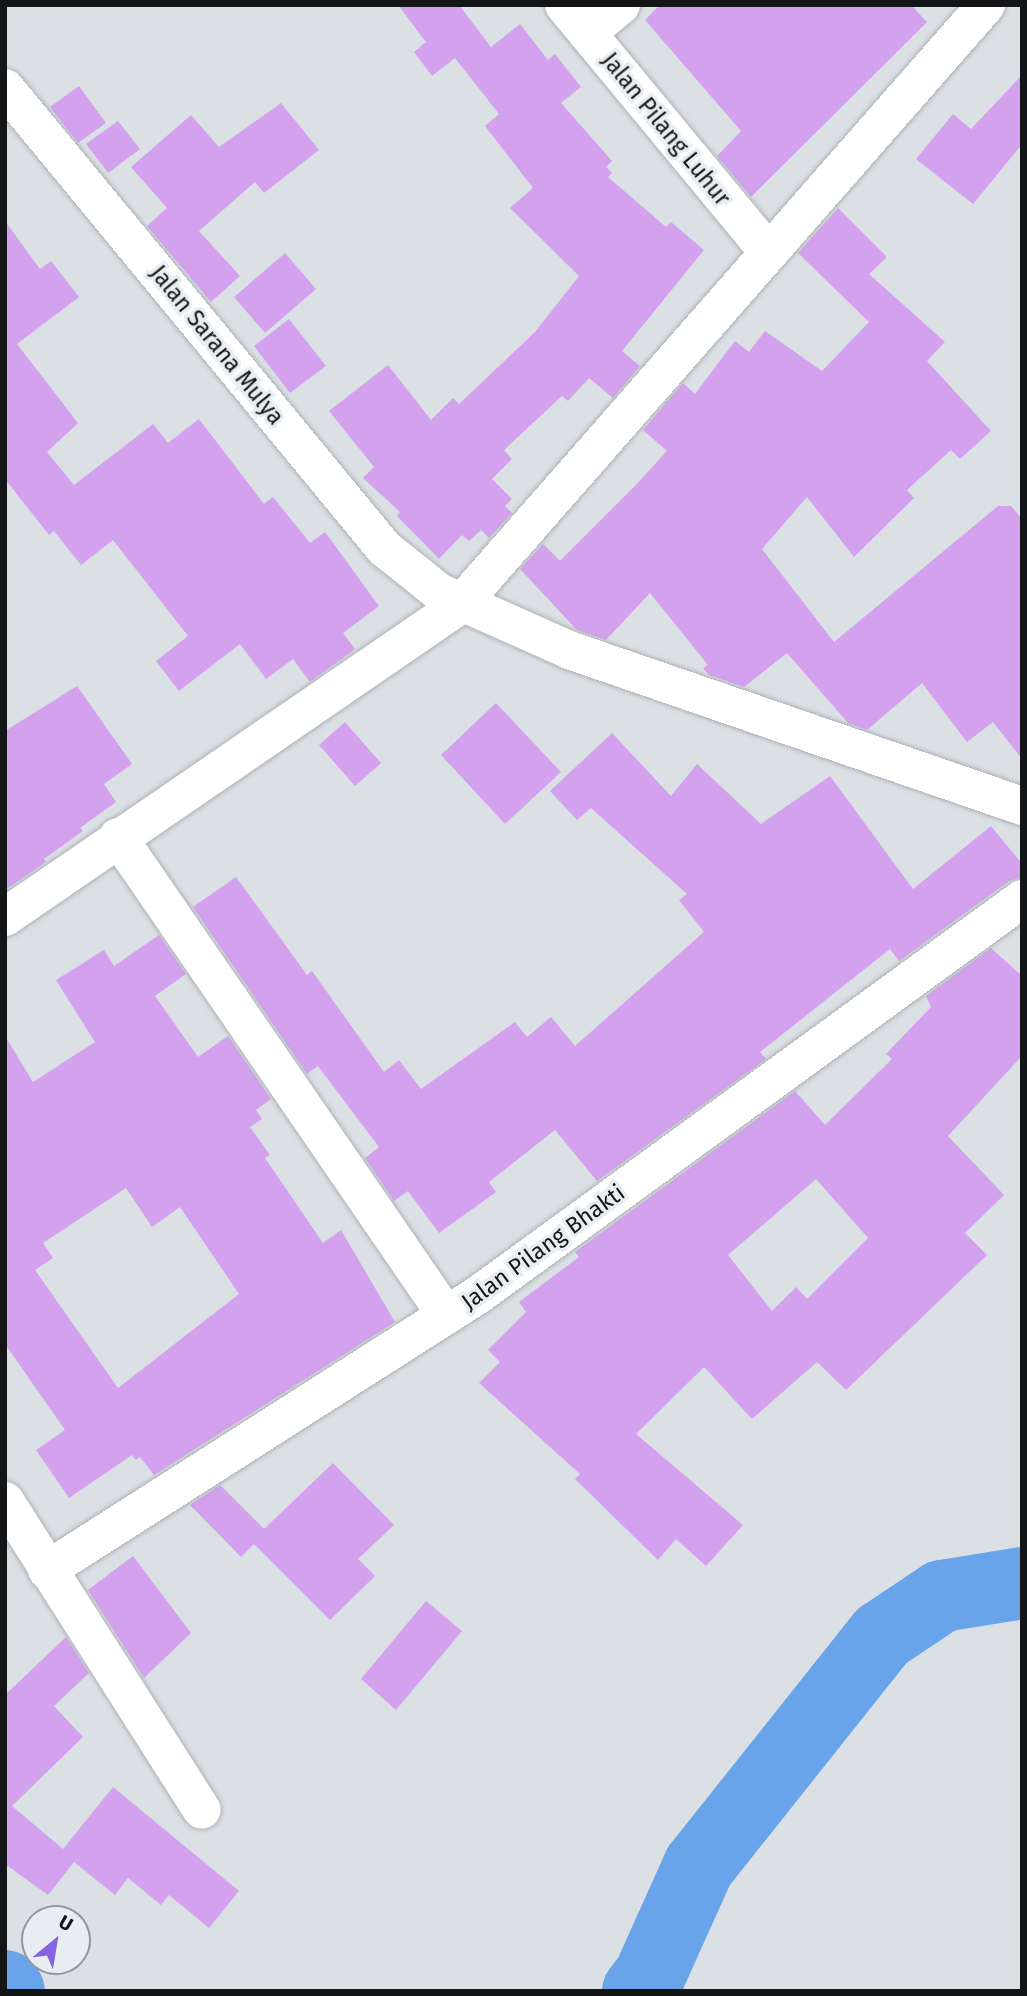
<!DOCTYPE html>
<html>
<head>
<meta charset="utf-8">
<style>
  body { margin:0 }
  #map { position:relative; width:1027px; height:1996px; overflow:hidden; background:#dbe0e5; font-family:"Fira Sans",sans-serif }
  div>[style] { position:absolute }
  .river>* { height:72px; margin:-36px; padding:0 36px; transform-origin:36px; border-radius:36px; background:#69a3ea }
  .building>* { inset:0; background:#d4a1ef }
  .roads { filter:drop-shadow(0 0 2px #adb1b6) drop-shadow(0 0 2px #adb1b6) }
  .minor>* { height:38px; margin:-19px; padding:0 19px; transform-origin:19px; border-radius:19px; background:#fff }
  span { translate:-50% -50%; white-space:nowrap; text-align:center; line-height:1.15; -webkit-text-stroke:7px #e8edf2; paint-order:stroke }
  .street-label { font-size:23px; color:#131516 }
  .frame { position:absolute; inset:0; border:7px solid #131516; pointer-events:none }
  .north { position:absolute; left:21px; top:1905px; width:70px; height:70px; box-sizing:border-box; background:#e8edf2; border:2px solid #93979a; border-radius:50%; rotate:30deg; font-size:19px; font-weight:700; line-height:28px; text-align:center; color:#131516 }
  .north::after { content:''; display:block; margin:auto; width:24px; height:32px; background:#8464df; clip-path:polygon(50% 0,100% 100%,50% 72%,0 100%) }
</style>
</head>
<body>
<div id="map">
  <div class="river">
    <div style="left:5px;top:1986px;width:6px;rotate:51deg"></div>
    <div style="left:638px;top:1991px;width:18px;rotate:-52deg"></div>
    <div style="left:649px;top:1977px;width:122px;rotate:-65.8deg"></div>
    <div style="left:699px;top:1866px;width:294px;rotate:-51.5deg"></div>
    <div style="left:882px;top:1636px;width:72px;rotate:-33.7deg"></div>
    <div style="left:942px;top:1596px;width:81px;rotate:-9.2deg"></div>
  </div>
  <div class="building">
    <div style="clip-path:polygon(398px 5px,459px 5px,491px 47px,520px 24px,548px 60px,555px 54px,581px 87px,561px 103px,612px 161px,606px 167px,612px 173px,608px 177px,666px 227px,671px 222px,704px 250px,622px 351px,640px 366px,613px 398px,589px 378px,568px 401px,562px 396px,504px 450px,512px 459px,492px 479px,512px 499px,505px 506px,512px 513px,489px 538px,481px 530px,469px 541px,462px 535px,439px 559px,397px 516px,400px 512px,363px 478px,374px 467px,329px 411px,388px 365px,431px 420px,453px 398px,459px 404px,535px 332px,579px 276px,510px 208px,533px 188px,485px 126px,499px 114px,455px 58px,432px 76px,414px 52px,426px 42px)"></div>
    <div style="clip-path:polygon(660px 5px,911px 5px,927px 22px,751px 197px,717px 156px,741px 131px,645px 20px)"></div>
    <div style="clip-path:polygon(1022px 75px,1022px 144px,973px 204px,916px 159px,953px 114px,971px 129px)"></div>
    <div style="clip-path:polygon(79px 86px,106px 123px,78px 143px,50px 107px)"></div>
    <div style="clip-path:polygon(281px 103px,319px 150px,264px 193px,255px 182px,199px 231px,240px 276px,211px 302px,147px 226px,167px 208px,131px 167px,191px 115px,219px 147px)"></div>
    <div style="clip-path:polygon(118px 121px,140px 149px,108px 173px,86px 144px)"></div>
    <div style="clip-path:polygon(838px 208px,887px 257px,869px 274px,945px 342px,927px 361px,991px 431px,960px 459px,951px 450px,907px 490px,914px 498px,854px 557px,807px 497px,762px 549px,834px 642px,998px 506px,1011px 506px,1022px 519px,1022px 759px,993px 722px,967px 742px,922px 683px,867px 730px,848px 723px,787px 653px,744px 687px,709px 675px,703px 668px,708px 665px,650px 593px,606px 640px,577px 630px,520px 569px,543px 544px,560px 561px,633px 488px,667px 451px,643px 430px,683px 383px,695px 394px,735px 341px,749px 352px,765px 331px,822px 371px,869px 322px,798px 253px)"></div>
    <div style="clip-path:polygon(5px 221px,40px 269px,51px 261px,79px 297px,17px 344px,78px 423px,47px 452px,74px 485px,153px 424px,168px 443px,199px 419px,264px 504px,273px 497px,310px 543px,325px 532px,379px 606px,343px 633px,355px 649px,310px 682px,293px 659px,266px 679px,240px 644px,179px 691px,156px 661px,188px 636px,113px 540px,81px 565px,54px 531px,49px 535px,5px 479px)"></div>
    <div style="clip-path:polygon(285px 253px,316px 289px,265px 333px,234px 297px)"></div>
    <div style="clip-path:polygon(289px 319px,326px 366px,290px 393px,254px 346px)"></div>
    <div style="clip-path:polygon(77px 686px,132px 764px,104px 784px,116px 802px,80px 828px,83px 831px,44px 859px,46px 862px,5px 890px,5px 731px)"></div>
    <div style="clip-path:polygon(496px 703px,561px 772px,505px 824px,441px 755px)"></div>
    <div style="clip-path:polygon(345px 722px,381px 763px,355px 786px,319px 745px)"></div>
    <div style="clip-path:polygon(612px 733px,671px 796px,697px 764px,761px 824px,830px 776px,913px 889px,991px 826px,1022px 864px,1022px 877px,1009px 881px,899px 961px,890px 949px,760px 1052px,766px 1059px,597px 1181px,555px 1130px,489px 1182px,496px 1192px,439px 1233px,408px 1191px,394px 1201px,365px 1158px,379px 1147px,318px 1066px,307px 1074px,193px 907px,236px 877px,307px 975px,312px 971px,384px 1072px,399px 1060px,421px 1089px,515px 1022px,527px 1037px,551px 1017px,575px 1046px,704px 932px,679px 900px,687px 894px,591px 808px,577px 820px,550px 791px)"></div>
    <div style="clip-path:polygon(evenodd,159px 935px,186px 974px,155px 996px,198px 1057px,228px 1036px,271px 1099px,256px 1110px,262px 1119px,250px 1127px,270px 1155px,265px 1158px,323px 1243px,341px 1230px,395px 1322px,154px 1475px,140px 1457px,136px 1460px,132px 1455px,69px 1498px,36px 1450px,65px 1430px,5px 1344px,5px 1036px,33px 1082px,95px 1042px,56px 980px,104px 950px,114px 966px,159px 935px,126px 1188px,152px 1227px,180px 1207px,239px 1294px,118px 1388px,35px 1270px,53px 1258px,43px 1243px,126px 1188px)"></div>
    <div style="clip-path:polygon(evenodd,991px 948px,1022px 976px,1022px 1056px,948px 1136px,1004px 1195px,965px 1233px,987px 1255px,846px 1390px,817px 1362px,752px 1419px,704px 1367px,636px 1434px,743px 1525px,706px 1566px,676px 1539px,658px 1560px,575px 1479px,580px 1474px,479px 1383px,500px 1362px,488px 1350px,526px 1312px,519px 1302px,579px 1257px,575px 1252px,795px 1091px,825px 1125px,892px 1059px,886px 1054px,931px 1007px,926px 996px,991px 948px,816px 1179px,868px 1238px,807px 1299px,796px 1287px,772px 1311px,728px 1255px,816px 1179px)"></div>
    <div style="clip-path:polygon(333px 1463px,394px 1525px,358px 1559px,375px 1576px,330px 1620px,254px 1544px,241px 1557px,190px 1505px,220px 1485px,264px 1529px)"></div>
    <div style="clip-path:polygon(133px 1556px,191px 1633px,144px 1678px,88px 1590px)"></div>
    <div style="clip-path:polygon(426px 1601px,462px 1631px,396px 1710px,361px 1679px)"></div>
    <div style="clip-path:polygon(66px 1637px,89px 1673px,54px 1706px,83px 1737px,12px 1806px,63px 1849px,113px 1787px,239px 1891px,209px 1928px,169px 1895px,161px 1905px,128px 1878px,115px 1895px,74px 1862px,48px 1895px,5px 1864px,5px 1695px)"></div>
  </div>
  <div class="roads">
    <div class="minor">
      <div style="left:564px;top:5px;width:320px;rotate:50.4deg"></div>
      <div style="left:587px;top:33px;width:44px;rotate:-39.5deg"></div>
      <div style="left:5px;top:88px;width:596px;rotate:50.51deg"></div>
      <div style="left:384px;top:548px;width:70px;rotate:38.7deg"></div>
      <div style="left:439px;top:592px;width:142px;rotate:24deg"></div>
      <div style="left:569px;top:650px;width:479px;rotate:19deg"></div>
      <div style="left:118px;top:837px;width:580px;rotate:55.54deg"></div>
      <div style="left:5px;top:917px;width:552px;rotate:-34.44deg"></div>
      <div style="left:460px;top:605px;width:798px;rotate:-48.76deg"></div>
      <div style="left:5px;top:1501px;width:366px;rotate:57.5deg"></div>
      <div style="left:47px;top:1570px;width:511px;rotate:-32.54deg"></div>
      <div style="left:478px;top:1295px;width:673px;rotate:-36.05deg"></div>
    </div>
  </div>
  <div class="street-label">
    <span style="left:666px;top:129px;rotate:51deg">Jalan Pilang Luhur</span>
    <span style="left:217px;top:345px;rotate:51deg">Jalan Sarana Mulya</span>
    <span style="left:543px;top:1247px;rotate:-36deg">Jalan Pilang Bhakti</span>
  </div>
  <div class="frame"></div>
  <div class="north">U</div>
</div>
</body>
</html>
